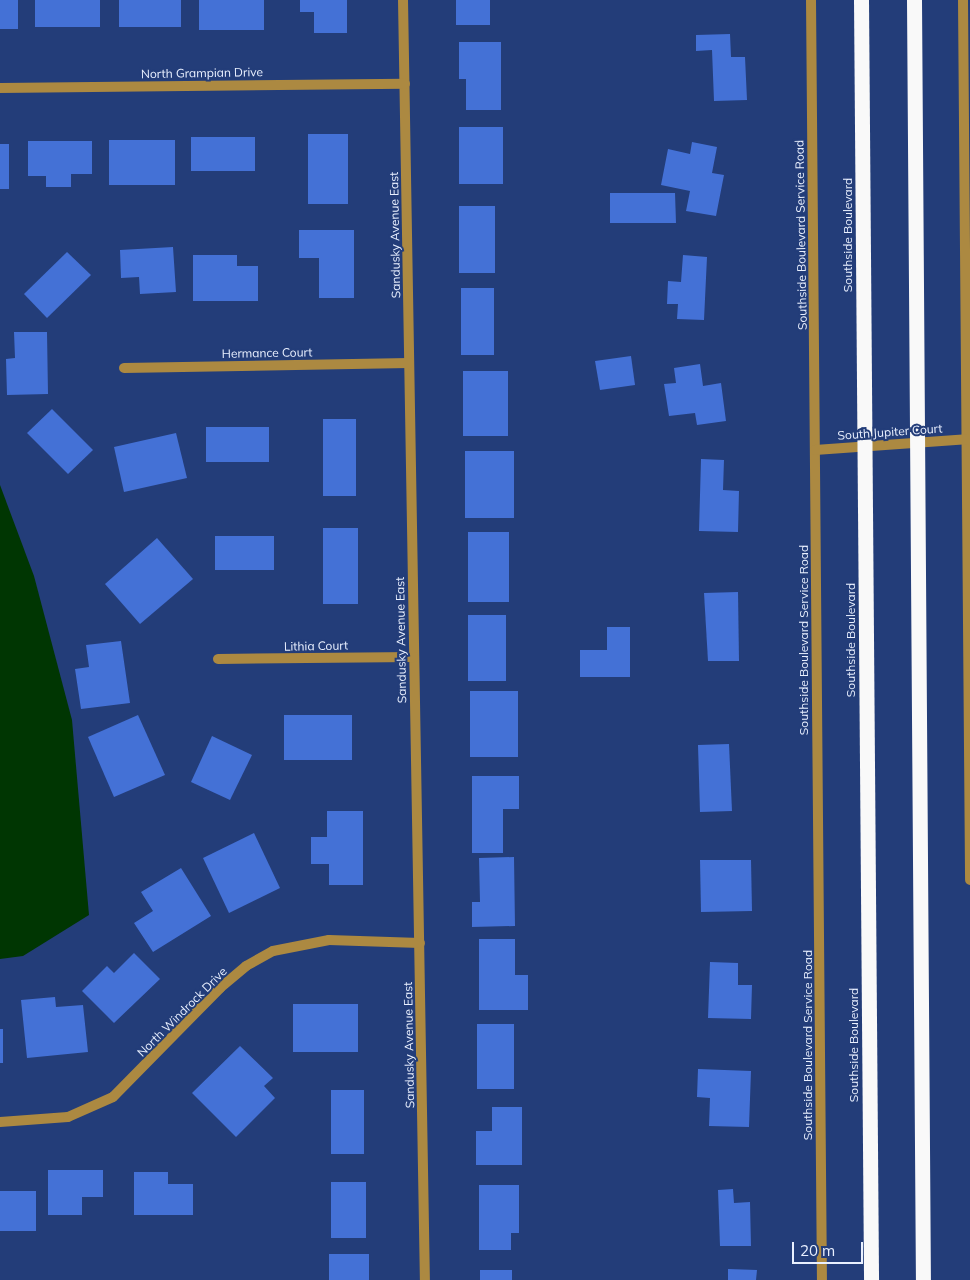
<!DOCTYPE html>
<html>
<head>
<meta charset="utf-8">
<style>
  body { margin:0 }
  #map { position:relative; width:970px; height:1280px; overflow:hidden; background:#233d79; font-family:Mulish,sans-serif }
  div>[style] { position:absolute }
  .water>* { inset:0; background:#003602 }
  .building>* { inset:0; background:#4471d6 }
  .street>* { height:10px; margin:-5px; padding:0 5px; transform-origin:5px; border-radius:5px; background:#ac8941 }
  .highway>* { height:15px; margin:-7.5px; padding:0 7.5px; transform-origin:7.5px; border-radius:7.5px; background:#f9f9f9 }
  span { translate:-50% -50%; white-space:nowrap; text-align:center; line-height:1.15; -webkit-text-stroke:4px #233d79; paint-order:stroke }
  .street-label { font-size:12px; color:#e9f0ff }
  .scale { position:absolute; left:792px; top:1242px; width:71px; height:22px; box-sizing:border-box; border:2px solid #e9f0ff; border-top:0; padding-left:6px; font-size:15px; line-height:18px; white-space:nowrap; color:#e9f0ff; -webkit-text-stroke:4px #233d79; paint-order:stroke }
</style>
</head>
<body>
<div id="map">
  <div class="water">
    <div style="clip-path:polygon(0 485px,34px 576px,72px 720px,89px 915px,23px 956px,0 959px)"></div>
  </div>
  <div class="building">
    <div style="clip-path:polygon(0 0,18px 0,18px 29px,0 29px)"></div>
    <div style="clip-path:polygon(35px 0,100px 0,100px 27px,35px 27px)"></div>
    <div style="clip-path:polygon(119px 0,181px 0,181px 27px,119px 27px)"></div>
    <div style="clip-path:polygon(199px 0,264px 0,264px 30px,199px 30px)"></div>
    <div style="clip-path:polygon(300px 0,347px 0,347px 33px,314px 33px,314px 12px,300px 12px)"></div>
    <div style="clip-path:polygon(456px 0,490px 0,490px 25px,456px 25px)"></div>
    <div style="clip-path:polygon(730px 34px,731px 57px,745px 57px,747px 100px,714px 101px,712px 50px,696px 51px,696px 35px)"></div>
    <div style="clip-path:polygon(459px 42px,501px 42px,501px 110px,466px 110px,466px 79px,459px 79px)"></div>
    <div style="clip-path:polygon(459px 127px,503px 127px,503px 184px,459px 184px)"></div>
    <div style="clip-path:polygon(308px 134px,348px 134px,348px 204px,308px 204px)"></div>
    <div style="clip-path:polygon(191px 137px,255px 137px,255px 171px,191px 171px)"></div>
    <div style="clip-path:polygon(109px 140px,175px 140px,175px 185px,109px 185px)"></div>
    <div style="clip-path:polygon(28px 141px,92px 141px,92px 174px,71px 174px,71px 187px,46px 187px,46px 176px,28px 176px)"></div>
    <div style="clip-path:polygon(692px 142px,717px 147px,712px 173px,724px 175px,716px 216px,686px 211px,690px 191px,661px 185px,668px 149px,690px 154px)"></div>
    <div style="clip-path:polygon(0 144px,9px 144px,9px 189px,0 189px)"></div>
    <div style="clip-path:polygon(610px 193px,675px 193px,676px 223px,610px 223px)"></div>
    <div style="clip-path:polygon(459px 206px,495px 206px,495px 273px,459px 273px)"></div>
    <div style="clip-path:polygon(299px 230px,354px 230px,354px 298px,319px 298px,319px 258px,299px 258px)"></div>
    <div style="clip-path:polygon(173px 247px,176px 292px,140px 294px,139px 277px,121px 278px,120px 250px)"></div>
    <div style="clip-path:polygon(67px 252px,91px 275px,47px 318px,24px 294px)"></div>
    <div style="clip-path:polygon(193px 255px,237px 255px,237px 266px,258px 266px,258px 301px,193px 301px)"></div>
    <div style="clip-path:polygon(683px 255px,707px 257px,704px 320px,677px 319px,678px 304px,667px 304px,668px 281px,681px 282px)"></div>
    <div style="clip-path:polygon(461px 288px,494px 288px,494px 355px,461px 355px)"></div>
    <div style="clip-path:polygon(14px 332px,47px 332px,48px 394px,7px 395px,6px 359px,15px 358px)"></div>
    <div style="clip-path:polygon(631px 356px,635px 385px,600px 390px,595px 361px)"></div>
    <div style="clip-path:polygon(700px 364px,703px 386px,721px 383px,726px 421px,697px 425px,695px 413px,669px 416px,664px 384px,676px 383px,674px 368px)"></div>
    <div style="clip-path:polygon(463px 371px,508px 371px,508px 436px,463px 436px)"></div>
    <div style="clip-path:polygon(52px 409px,93px 450px,68px 474px,27px 433px)"></div>
    <div style="clip-path:polygon(323px 419px,356px 419px,356px 496px,323px 496px)"></div>
    <div style="clip-path:polygon(206px 427px,269px 427px,269px 462px,206px 462px)"></div>
    <div style="clip-path:polygon(176px 433px,187px 478px,124px 492px,114px 447px)"></div>
    <div style="clip-path:polygon(465px 451px,514px 451px,514px 518px,465px 518px)"></div>
    <div style="clip-path:polygon(701px 459px,724px 460px,723px 490px,739px 491px,738px 532px,699px 531px)"></div>
    <div style="clip-path:polygon(323px 528px,358px 528px,358px 604px,323px 604px)"></div>
    <div style="clip-path:polygon(468px 532px,509px 532px,509px 602px,468px 602px)"></div>
    <div style="clip-path:polygon(215px 536px,274px 536px,274px 570px,215px 570px)"></div>
    <div style="clip-path:polygon(157px 538px,193px 579px,140px 624px,105px 584px)"></div>
    <div style="clip-path:polygon(738px 592px,739px 661px,708px 661px,704px 593px)"></div>
    <div style="clip-path:polygon(468px 615px,506px 615px,506px 681px,468px 681px)"></div>
    <div style="clip-path:polygon(607px 627px,630px 627px,630px 677px,580px 677px,580px 650px,607px 650px)"></div>
    <div style="clip-path:polygon(121px 641px,130px 703px,81px 709px,75px 669px,89px 667px,86px 645px)"></div>
    <div style="clip-path:polygon(470px 691px,518px 691px,518px 757px,470px 757px)"></div>
    <div style="clip-path:polygon(138px 715px,165px 775px,114px 797px,88px 737px)"></div>
    <div style="clip-path:polygon(284px 715px,352px 715px,352px 760px,284px 760px)"></div>
    <div style="clip-path:polygon(212px 736px,252px 755px,230px 800px,191px 782px)"></div>
    <div style="clip-path:polygon(729px 744px,732px 811px,700px 812px,698px 745px)"></div>
    <div style="clip-path:polygon(472px 776px,519px 776px,519px 809px,503px 809px,503px 853px,472px 853px)"></div>
    <div style="clip-path:polygon(327px 811px,363px 811px,363px 885px,329px 885px,329px 864px,311px 864px,311px 837px,327px 837px)"></div>
    <div style="clip-path:polygon(254px 833px,280px 888px,229px 913px,203px 858px)"></div>
    <div style="clip-path:polygon(514px 857px,515px 926px,472px 927px,472px 902px,480px 902px,479px 858px)"></div>
    <div style="clip-path:polygon(700px 860px,751px 860px,752px 911px,701px 912px)"></div>
    <div style="clip-path:polygon(181px 868px,211px 916px,153px 952px,134px 923px,153px 911px,141px 892px)"></div>
    <div style="clip-path:polygon(479px 939px,515px 939px,515px 975px,528px 975px,528px 1010px,479px 1010px)"></div>
    <div style="clip-path:polygon(134px 953px,160px 979px,114px 1023px,82px 991px,107px 966px,114px 973px)"></div>
    <div style="clip-path:polygon(710px 962px,738px 963px,738px 985px,752px 985px,751px 1019px,708px 1018px)"></div>
    <div style="clip-path:polygon(55px 997px,56px 1007px,83px 1005px,88px 1052px,27px 1058px,21px 1000px)"></div>
    <div style="clip-path:polygon(293px 1004px,358px 1004px,358px 1052px,293px 1052px)"></div>
    <div style="clip-path:polygon(477px 1024px,514px 1024px,514px 1089px,477px 1089px)"></div>
    <div style="clip-path:polygon(0 1029px,3px 1029px,3px 1063px,0 1063px)"></div>
    <div style="clip-path:polygon(240px 1046px,273px 1078px,264px 1086px,275px 1098px,236px 1137px,192px 1093px)"></div>
    <div style="clip-path:polygon(698px 1069px,751px 1071px,749px 1127px,709px 1126px,710px 1098px,697px 1097px)"></div>
    <div style="clip-path:polygon(331px 1090px,364px 1090px,364px 1154px,331px 1154px)"></div>
    <div style="clip-path:polygon(492px 1107px,522px 1107px,522px 1165px,476px 1165px,476px 1131px,492px 1131px)"></div>
    <div style="clip-path:polygon(48px 1170px,103px 1170px,103px 1197px,82px 1197px,82px 1215px,48px 1215px)"></div>
    <div style="clip-path:polygon(134px 1172px,168px 1172px,168px 1184px,193px 1184px,193px 1215px,134px 1215px)"></div>
    <div style="clip-path:polygon(331px 1182px,366px 1182px,366px 1238px,331px 1238px)"></div>
    <div style="clip-path:polygon(479px 1185px,519px 1185px,519px 1233px,511px 1233px,511px 1250px,479px 1250px)"></div>
    <div style="clip-path:polygon(733px 1189px,734px 1203px,750px 1202px,751px 1246px,720px 1246px,718px 1190px)"></div>
    <div style="clip-path:polygon(0 1191px,36px 1191px,36px 1231px,0 1231px)"></div>
    <div style="clip-path:polygon(329px 1254px,369px 1254px,369px 1280px,329px 1280px)"></div>
    <div style="clip-path:polygon(728px 1269px,757px 1270px,756px 1280px,728px 1280px)"></div>
    <div style="clip-path:polygon(480px 1270px,512px 1270px,512px 1280px,480px 1280px)"></div>
  </div>
  <div class="street">
    <div style="left:403px;top:0;width:1280px;rotate:89.02deg"></div>
    <div style="left:811px;top:0;width:1280px;rotate:89.51deg"></div>
    <div style="left:963px;top:0;width:880px;rotate:89.54deg"></div>
    <div style="left:0;top:88px;width:405px;rotate:-0.6deg"></div>
    <div style="left:124px;top:368px;width:285px;rotate:-1deg"></div>
    <div style="left:815px;top:450px;width:155px;rotate:-4.1deg"></div>
    <div style="left:218px;top:659px;width:196px;rotate:-0.6deg"></div>
    <div style="left:0;top:1122px;width:68px;rotate:-4.2deg"></div>
    <div style="left:68px;top:1117px;width:49px;rotate:-24deg"></div>
    <div style="left:113px;top:1097px;width:153px;rotate:-45.5deg"></div>
    <div style="left:220px;top:988px;width:34px;rotate:-40deg"></div>
    <div style="left:246px;top:966px;width:31px;rotate:-29deg"></div>
    <div style="left:273px;top:951px;width:57px;rotate:-11.1deg"></div>
    <div style="left:329px;top:940px;width:91px;rotate:1.9deg"></div>
  </div>
  <div class="highway">
    <div style="left:861px;top:0;width:1280px;rotate:89.55deg"></div>
    <div style="left:914px;top:0;width:1280px;rotate:89.6deg"></div>
  </div>
  <div class="street-label">
    <span style="left:202px;top:73px;rotate:-1deg">North Grampian Drive</span>
    <span style="left:395px;top:235px;rotate:-91deg">Sandusky Avenue East</span>
    <span style="left:801px;top:235px;rotate:-91deg">Southside Boulevard Service Road</span>
    <span style="left:848px;top:235px;rotate:-90deg">Southside Boulevard</span>
    <span style="left:267px;top:353px;rotate:-1deg">Hermance Court</span>
    <span style="left:890px;top:432px;rotate:-4deg">South Jupiter Court</span>
    <span style="left:401px;top:640px;rotate:-91deg">Sandusky Avenue East</span>
    <span style="left:804px;top:640px;rotate:-90deg">Southside Boulevard Service Road</span>
    <span style="left:851px;top:640px;rotate:-90deg">Southside Boulevard</span>
    <span style="left:316px;top:646px;rotate:-1deg">Lithia Court</span>
    <span style="left:182px;top:1012px;rotate:-45deg">North Windrock Drive</span>
    <span style="left:409px;top:1045px;rotate:-91deg">Sandusky Avenue East</span>
    <span style="left:808px;top:1045px;rotate:-90deg">Southside Boulevard Service Road</span>
    <span style="left:854px;top:1045px;rotate:-90deg">Southside Boulevard</span>
  </div>
  <div class="scale">20 m</div>
</div>
</body>
</html>
